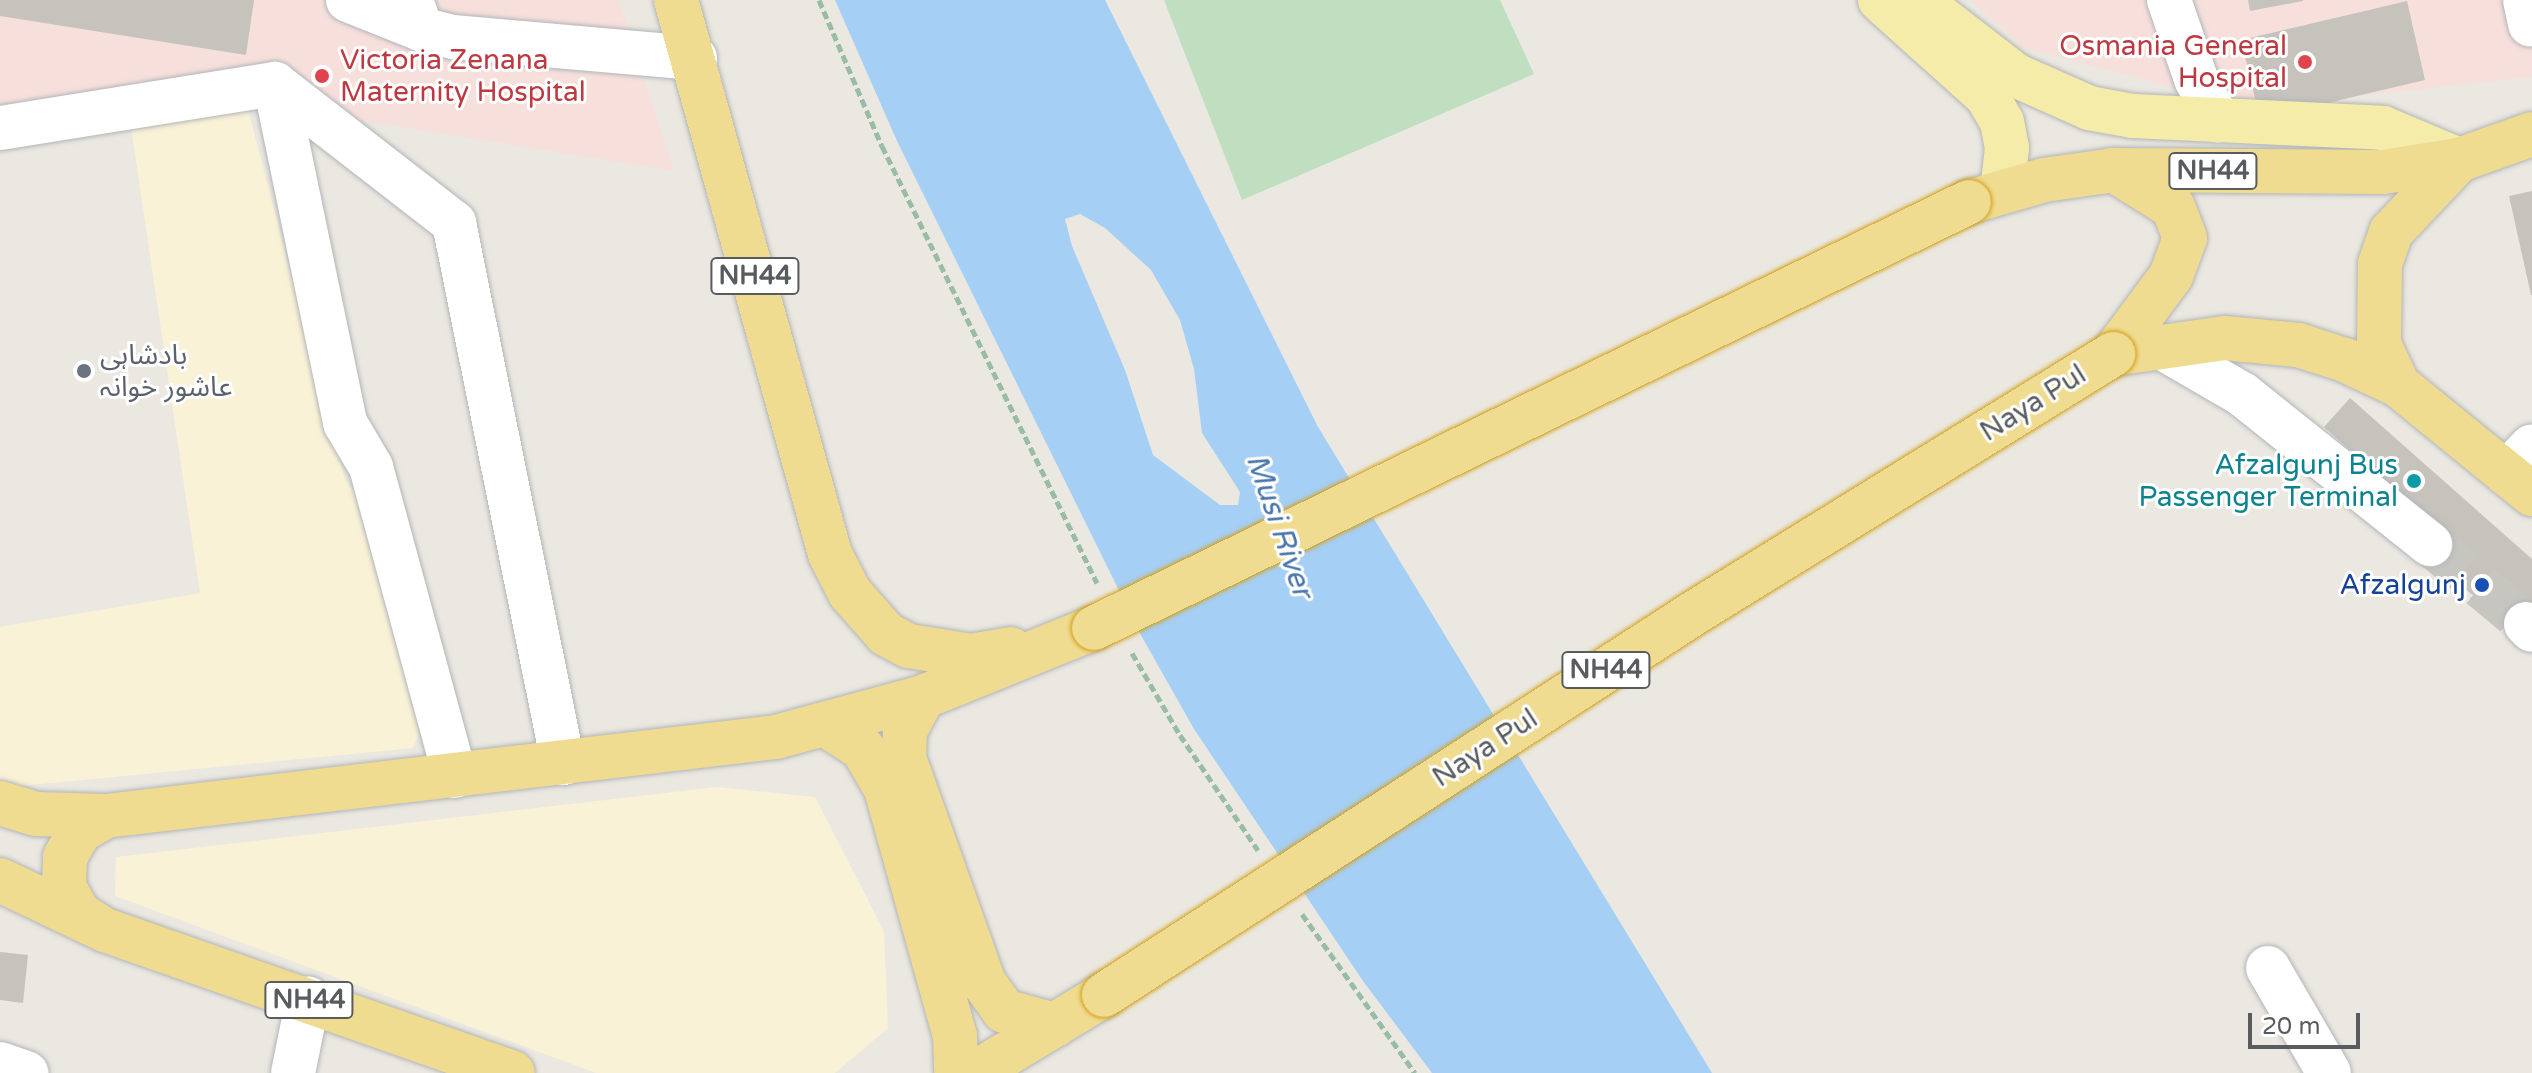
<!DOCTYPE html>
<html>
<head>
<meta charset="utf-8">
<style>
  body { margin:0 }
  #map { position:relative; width:2532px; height:1073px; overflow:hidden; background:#eae8e0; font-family:"Varela Round","Noto Sans Arabic",sans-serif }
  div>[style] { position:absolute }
  .commercial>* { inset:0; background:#f9f2d6 }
  .medical>* { inset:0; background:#f7e0dc }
  .green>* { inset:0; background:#bfdfc0 }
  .water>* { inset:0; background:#a6cff5 }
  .building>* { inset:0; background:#c6c3bd }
  .minor-tunnel>* { height:44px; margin-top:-22px; transform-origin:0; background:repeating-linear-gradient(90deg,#c6c5c0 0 44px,transparent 0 66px) }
  .path>* { height:5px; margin-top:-2.5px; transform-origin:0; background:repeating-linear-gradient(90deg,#98bda4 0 8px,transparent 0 12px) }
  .roads { filter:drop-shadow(0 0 2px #b3b5b9) drop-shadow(0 0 2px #b3b5b9) }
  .minor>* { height:44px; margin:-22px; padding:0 22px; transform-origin:22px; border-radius:22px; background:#fff }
  .major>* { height:44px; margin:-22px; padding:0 22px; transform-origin:22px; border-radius:22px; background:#f5ecaa }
  .highway>* { height:44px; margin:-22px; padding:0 22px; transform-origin:22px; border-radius:22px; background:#f0dc91 }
  .bridges { filter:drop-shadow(0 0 2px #d29f19) drop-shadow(0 0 2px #d29f19) }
  .highway-bridge>* { height:44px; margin:-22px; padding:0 22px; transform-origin:22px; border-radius:22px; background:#f0dc91 }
  .dots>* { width:22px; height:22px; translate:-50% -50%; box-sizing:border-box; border:4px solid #fff; border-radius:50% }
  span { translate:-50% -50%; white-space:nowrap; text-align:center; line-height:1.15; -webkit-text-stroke:6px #fff; paint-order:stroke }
  .shield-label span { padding:2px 6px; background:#fff; border:2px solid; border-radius:6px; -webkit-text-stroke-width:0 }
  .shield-label { font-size:26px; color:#595c5f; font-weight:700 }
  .health-label { font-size:28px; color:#be3a42 }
  .right { translate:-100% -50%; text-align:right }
  .left { translate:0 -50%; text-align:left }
  .worship-label { font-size:28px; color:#5b616d }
  .street-label { font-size:28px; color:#595c5f }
  .culture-label { font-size:28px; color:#0d838f }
  .transit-label { font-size:28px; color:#164399 }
  .water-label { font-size:30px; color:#4a76ac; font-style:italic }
  .scale { position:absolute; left:2248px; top:1013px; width:112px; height:36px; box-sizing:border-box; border:4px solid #595c5f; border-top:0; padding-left:10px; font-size:24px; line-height:28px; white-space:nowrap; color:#595c5f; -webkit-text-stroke:6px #fff; paint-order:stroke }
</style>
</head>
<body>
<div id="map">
  <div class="commercial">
    <div style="clip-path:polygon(246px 102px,345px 480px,376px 518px,423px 724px,413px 748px,0 788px,0 627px,200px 593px,131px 127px)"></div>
    <div style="clip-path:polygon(717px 787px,815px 797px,884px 931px,888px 1028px,835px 1073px,596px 1073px,115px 896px,116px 857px)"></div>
  </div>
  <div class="medical">
    <div style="clip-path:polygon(0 0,619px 0,674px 171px,246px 102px,0 148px)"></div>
    <div style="clip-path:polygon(1971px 0,2532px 0,2532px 77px,2247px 108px,2023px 47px)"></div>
  </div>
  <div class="green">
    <div style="clip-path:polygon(1164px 0,1500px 0,1534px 74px,1242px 200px)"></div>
  </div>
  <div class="water">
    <div style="clip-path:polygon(evenodd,835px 0,1105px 0,1318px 427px,1712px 1073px,1432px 1073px,1363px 981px,1194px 729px,1142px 637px,897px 141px,835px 0,1080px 214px,1105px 228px,1151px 270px,1180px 320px,1194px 369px,1202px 433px,1240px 492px,1238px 505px,1220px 505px,1153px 455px,1125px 370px,1072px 246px,1065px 219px,1080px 214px)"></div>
  </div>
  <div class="building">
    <div style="clip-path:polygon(0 0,254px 0,246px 55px,0 16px)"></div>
    <div style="clip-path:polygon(2248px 0,2303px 0,2303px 1px,2250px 11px)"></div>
    <div style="clip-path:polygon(2407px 1px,2425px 80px,2260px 119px,2241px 40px)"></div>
    <div style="clip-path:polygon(2532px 191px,2532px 295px,2531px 295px,2509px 196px)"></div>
    <div style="clip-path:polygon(2350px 398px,2532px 559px,2532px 605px,2511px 629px,2428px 556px,2446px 535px,2324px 427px)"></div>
    <div style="clip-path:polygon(0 952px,28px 955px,23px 1003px,0 1000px)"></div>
  </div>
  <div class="minor-tunnel">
    <div style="left:2430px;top:544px;width:125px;rotate:39.8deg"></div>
  </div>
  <div class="path">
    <div style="left:819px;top:0;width:159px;rotate:66.7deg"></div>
    <div style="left:882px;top:146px;width:487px;rotate:63.8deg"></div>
    <div style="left:1132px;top:653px;width:95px;rotate:59.7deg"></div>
    <div style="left:1180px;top:735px;width:139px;rotate:55.9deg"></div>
    <div style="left:1302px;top:914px;width:195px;rotate:54.6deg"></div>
  </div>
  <div class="roads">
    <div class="minor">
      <div style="left:348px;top:0;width:79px;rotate:21.7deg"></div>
      <div style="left:411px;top:0;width:31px;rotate:71deg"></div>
      <div style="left:421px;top:29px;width:33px;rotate:14deg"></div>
      <div style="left:453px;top:37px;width:243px;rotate:5deg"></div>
      <div style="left:2169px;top:0;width:83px;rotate:71.1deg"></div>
      <div style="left:2196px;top:79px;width:47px;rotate:61.8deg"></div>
      <div style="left:2525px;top:0;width:25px;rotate:78deg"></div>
      <div style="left:275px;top:84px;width:346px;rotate:78.3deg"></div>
      <div style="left:345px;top:423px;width:51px;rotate:59.4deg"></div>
      <div style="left:371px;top:467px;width:320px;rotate:74.8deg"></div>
      <div style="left:0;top:128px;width:278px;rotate:-9.1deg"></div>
      <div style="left:275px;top:84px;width:227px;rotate:37.8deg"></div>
      <div style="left:454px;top:223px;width:551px;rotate:78.59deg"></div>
      <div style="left:2161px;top:347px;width:94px;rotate:30.1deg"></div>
      <div style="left:2242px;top:394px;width:241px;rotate:38.6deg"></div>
      <div style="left:2506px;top:473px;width:37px;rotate:-46deg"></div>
      <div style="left:2526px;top:624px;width:8px;rotate:45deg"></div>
      <div style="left:2268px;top:968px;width:121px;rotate:59.8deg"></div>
      <div style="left:0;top:1064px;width:28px;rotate:19deg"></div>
      <div style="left:293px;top:1073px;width:76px;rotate:-78.5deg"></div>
    </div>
    <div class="major">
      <div style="left:1880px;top:0;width:144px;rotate:41.9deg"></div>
      <div style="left:1987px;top:96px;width:30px;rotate:60deg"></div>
      <div style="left:2002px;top:122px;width:26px;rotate:79deg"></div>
      <div style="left:2007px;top:148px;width:44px;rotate:96.5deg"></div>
      <div style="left:1918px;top:0;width:123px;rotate:37.7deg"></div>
      <div style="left:2015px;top:75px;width:81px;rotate:24deg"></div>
      <div style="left:2089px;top:108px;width:45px;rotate:10.3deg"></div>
      <div style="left:2133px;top:116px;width:250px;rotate:2.7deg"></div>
      <div style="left:2383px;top:128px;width:82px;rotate:22.8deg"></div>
    </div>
    <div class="highway">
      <div style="left:676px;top:0;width:575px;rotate:74.47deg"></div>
      <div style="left:830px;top:554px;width:44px;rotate:62.9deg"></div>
      <div style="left:850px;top:593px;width:55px;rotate:48.7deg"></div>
      <div style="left:886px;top:634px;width:26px;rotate:28deg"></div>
      <div style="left:909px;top:646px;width:63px;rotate:9.2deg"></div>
      <div style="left:971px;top:656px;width:40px;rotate:-10deg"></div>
      <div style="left:1969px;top:202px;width:78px;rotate:-16.3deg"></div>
      <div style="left:2044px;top:180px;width:71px;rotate:-8.1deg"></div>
      <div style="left:2114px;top:170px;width:269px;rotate:0.4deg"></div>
      <div style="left:2383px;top:172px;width:77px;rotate:-9deg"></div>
      <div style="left:2459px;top:160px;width:77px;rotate:-19.6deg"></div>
      <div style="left:2113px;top:354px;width:113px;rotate:-8.1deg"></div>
      <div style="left:2225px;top:338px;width:73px;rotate:5.5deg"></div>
      <div style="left:2298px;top:345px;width:49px;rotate:17.7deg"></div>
      <div style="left:2345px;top:360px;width:59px;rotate:25.3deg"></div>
      <div style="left:2398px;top:385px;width:173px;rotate:39.1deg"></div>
      <div style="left:2113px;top:354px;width:97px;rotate:-53.4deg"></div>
      <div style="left:2171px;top:276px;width:40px;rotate:-69.8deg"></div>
      <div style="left:2185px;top:238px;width:33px;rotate:-111deg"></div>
      <div style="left:2173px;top:207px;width:70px;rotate:-147.9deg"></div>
      <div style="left:2398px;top:385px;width:45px;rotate:-114.9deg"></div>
      <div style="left:2379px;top:344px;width:80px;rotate:-89.3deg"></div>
      <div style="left:2380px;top:264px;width:34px;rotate:-71deg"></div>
      <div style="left:2391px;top:232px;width:99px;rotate:-46.6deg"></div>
      <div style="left:923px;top:697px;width:38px;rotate:118deg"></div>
      <div style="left:905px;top:731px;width:27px;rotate:92deg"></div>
      <div style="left:904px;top:758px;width:239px;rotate:70.4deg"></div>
      <div style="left:984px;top:983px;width:34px;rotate:54deg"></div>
      <div style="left:1004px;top:1011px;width:53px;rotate:15.4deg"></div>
      <div style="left:825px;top:724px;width:45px;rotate:33.3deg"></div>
      <div style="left:863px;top:749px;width:46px;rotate:60.1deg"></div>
      <div style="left:886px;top:789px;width:256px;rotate:74.4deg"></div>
      <div style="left:955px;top:1036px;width:37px;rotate:88deg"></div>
      <div style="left:0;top:803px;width:38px;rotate:17deg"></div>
      <div style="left:36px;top:814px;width:70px;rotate:1.6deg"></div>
      <div style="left:106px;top:816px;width:675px;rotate:-6.72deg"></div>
      <div style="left:776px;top:737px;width:152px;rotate:-15.2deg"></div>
      <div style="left:923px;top:697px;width:184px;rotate:-22deg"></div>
      <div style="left:0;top:880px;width:116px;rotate:25.5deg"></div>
      <div style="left:105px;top:930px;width:432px;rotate:19.3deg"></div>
      <div style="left:97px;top:925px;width:21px;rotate:-149deg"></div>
      <div style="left:79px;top:914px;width:31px;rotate:-119deg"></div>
      <div style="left:64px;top:887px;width:30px;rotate:-88deg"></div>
      <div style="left:65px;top:857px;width:30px;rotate:-60deg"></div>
      <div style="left:80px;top:831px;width:30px;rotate:-30deg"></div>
      <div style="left:975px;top:1073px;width:151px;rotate:-31.2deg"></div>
    </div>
  </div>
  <div class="bridges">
    <div class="highway-bridge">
      <div style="left:1094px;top:628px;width:973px;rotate:-25.96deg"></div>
      <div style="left:1104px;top:995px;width:703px;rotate:-32.92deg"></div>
      <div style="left:1694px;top:613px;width:493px;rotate:-31.7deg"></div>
    </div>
  </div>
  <div class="dots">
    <div style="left:2305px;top:62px;background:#e0444e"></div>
    <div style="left:322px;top:76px;background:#e0444e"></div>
    <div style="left:84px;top:371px;background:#6b7280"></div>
    <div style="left:2414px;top:481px;background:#0f9aa8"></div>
    <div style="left:2482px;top:585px;background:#1a4fb4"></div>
  </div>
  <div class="shield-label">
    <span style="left:2213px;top:171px">NH44</span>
    <span style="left:755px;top:276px">NH44</span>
    <span style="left:1606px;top:670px">NH44</span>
    <span style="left:309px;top:1000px">NH44</span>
  </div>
  <div class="health-label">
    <span class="right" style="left:2287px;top:62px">Osmania General<br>Hospital</span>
    <span class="left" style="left:340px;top:76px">Victoria Zenana<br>Maternity Hospital</span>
  </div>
  <div class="worship-label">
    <span class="left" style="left:100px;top:371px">بادشاہی<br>عاشور خوانہ</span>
  </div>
  <div class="street-label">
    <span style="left:2033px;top:403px;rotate:-32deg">Naya Pul</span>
    <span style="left:1485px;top:748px;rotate:-33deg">Naya Pul</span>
  </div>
  <div class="culture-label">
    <span class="right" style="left:2398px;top:481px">Afzalgunj Bus<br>Passenger Terminal</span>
  </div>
  <div class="transit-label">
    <span class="right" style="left:2466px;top:585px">Afzalgunj</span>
  </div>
  <div class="water-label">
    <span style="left:1279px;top:526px;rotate:71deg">Musi River</span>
  </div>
  <div class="scale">20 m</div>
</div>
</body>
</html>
